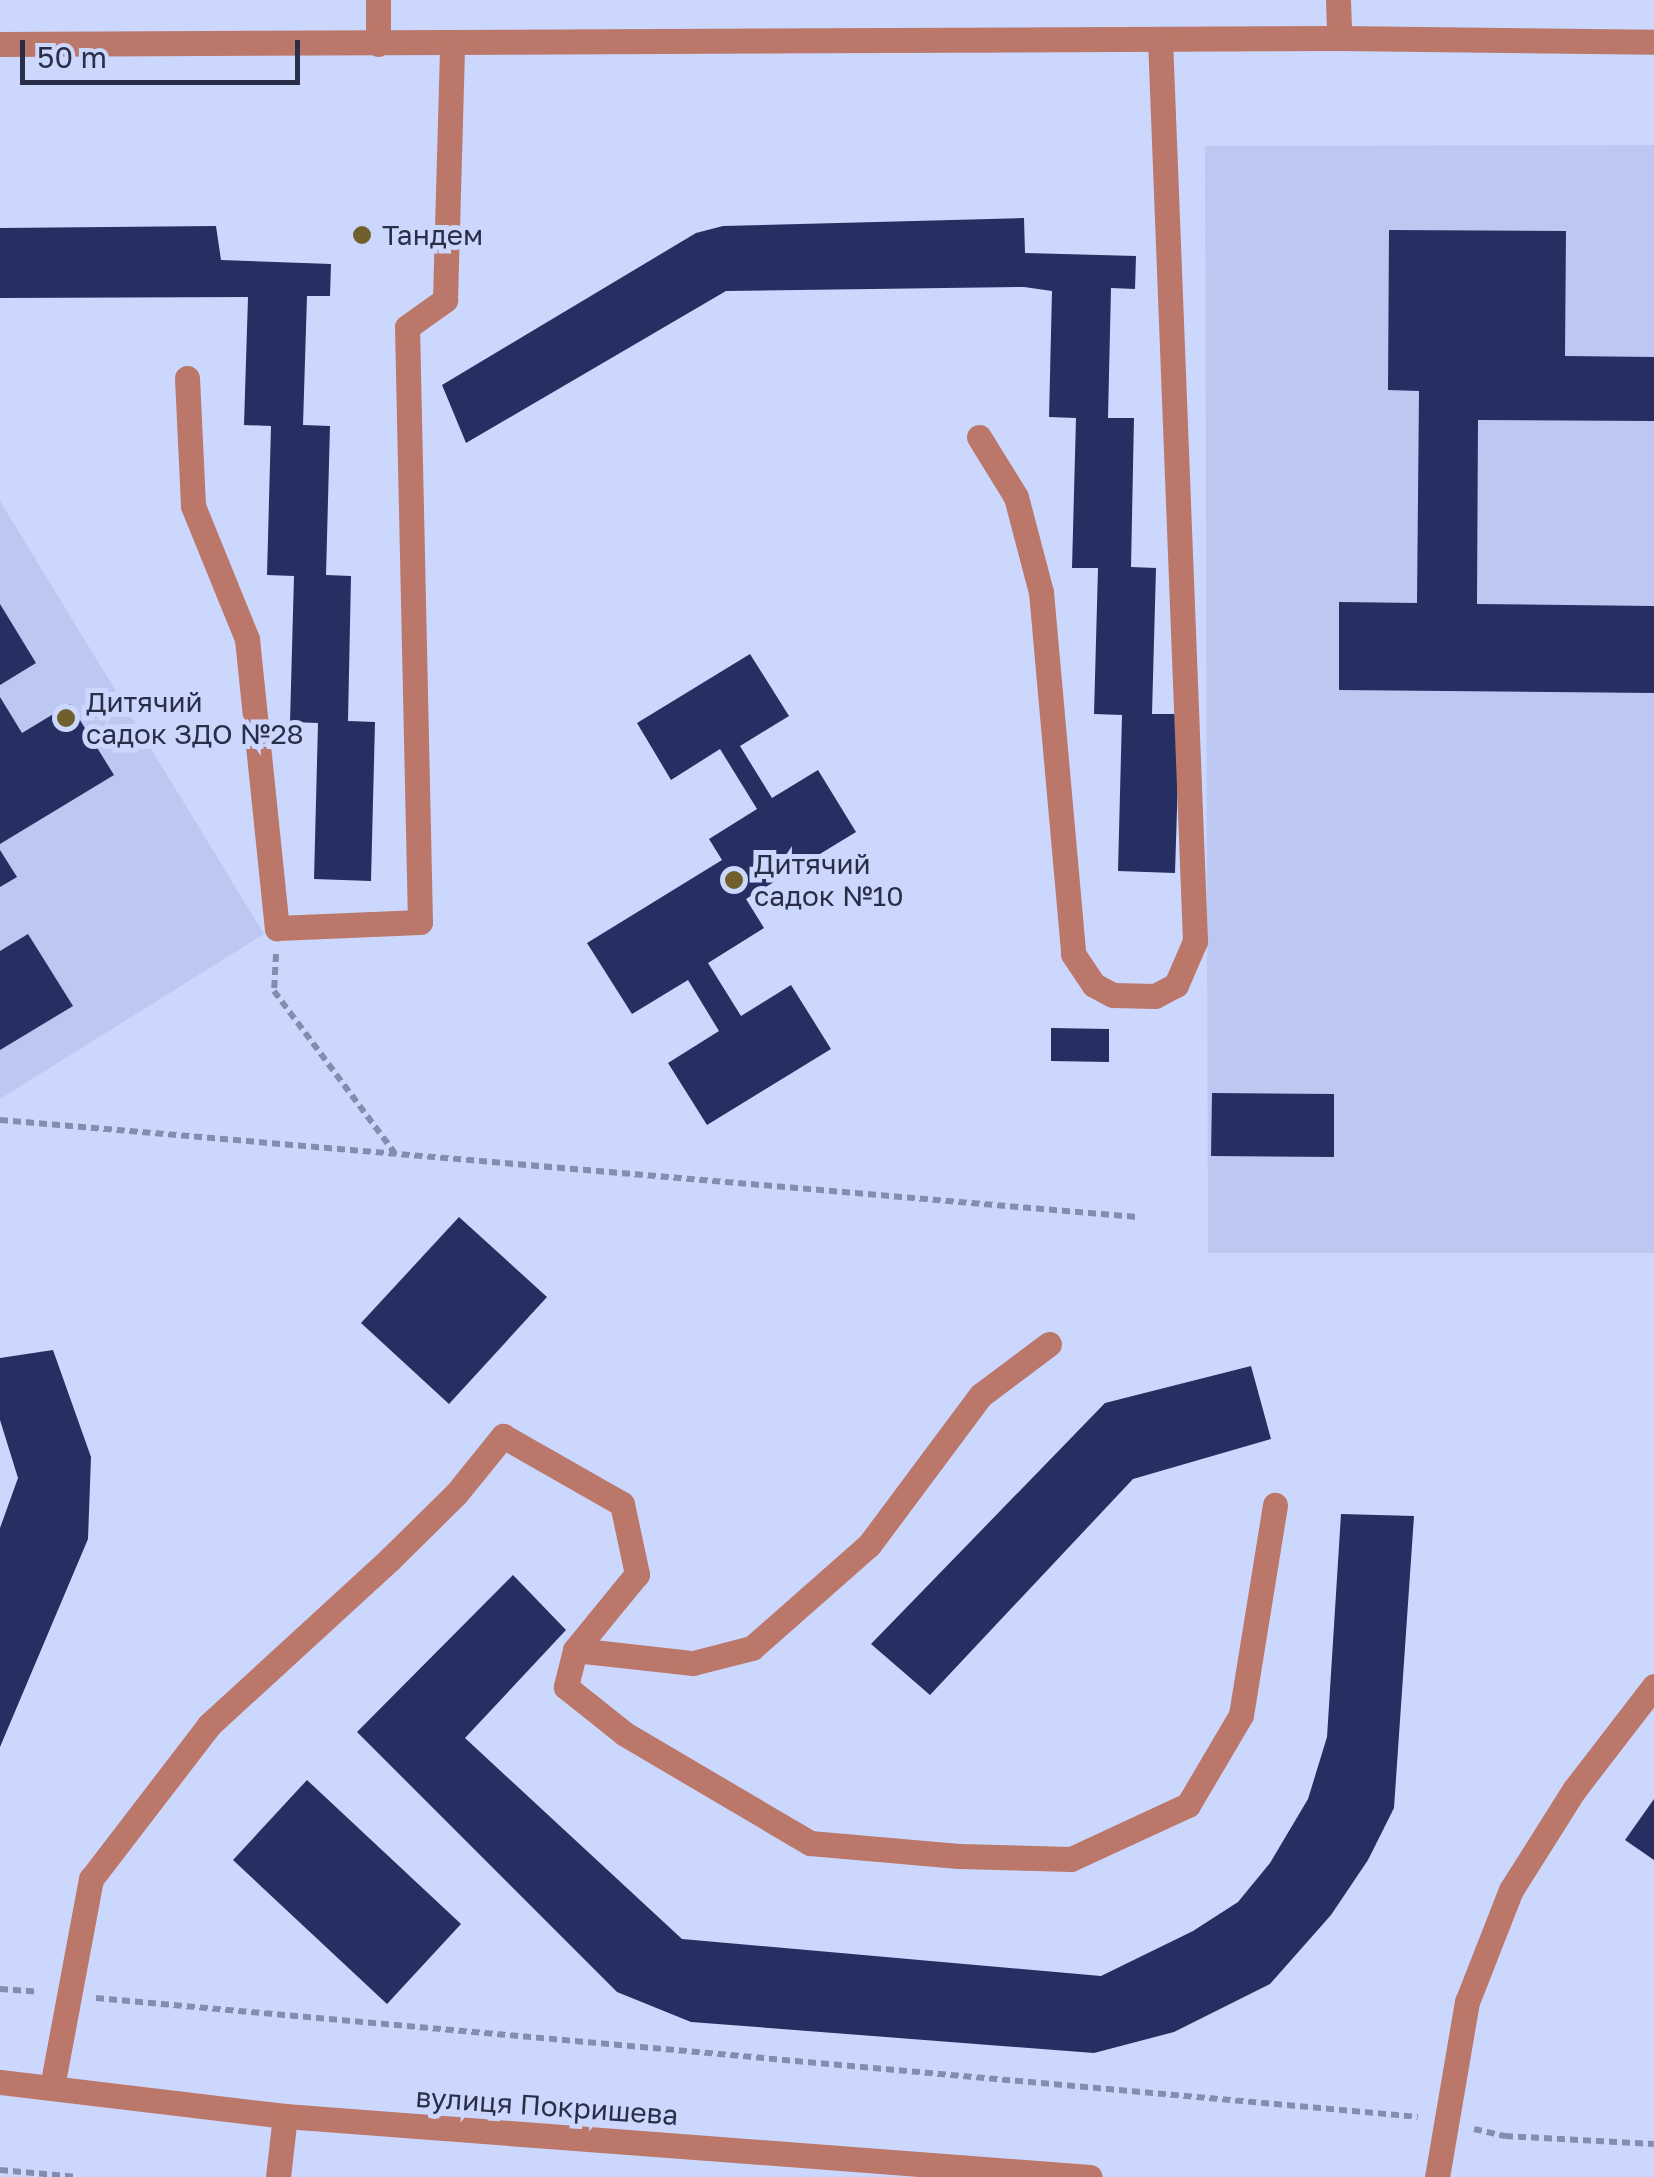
<!DOCTYPE html>
<html>
<head>
<meta charset="utf-8">
<style>
  body { margin:0 }
  #map { position:relative; width:1654px; height:2177px; overflow:hidden; background:#ccd7fd; font-family:"Golos Text",sans-serif }
  div>[style] { position:absolute }
  .built>* { inset:0; background:#bcc8f2 }
  .building>* { inset:0; background:#262f62 }
  .path>* { height:6px; margin-top:-3px; transform-origin:0; background:repeating-linear-gradient(90deg,#848dad 0 8px,transparent 0 13px) }
  .minor>* { height:25px; margin:-12.5px; padding:0 12.5px; transform-origin:12.5px; border-radius:12.5px; background:#bb7769 }
  .dots>* { width:28px; height:28px; translate:-50% -50%; box-sizing:border-box; border:5px solid #ccd7fd; border-radius:50% }
  span { translate:-50% -50%; white-space:nowrap; text-align:center; line-height:1.15; -webkit-text-stroke:10px #ccd7fd; paint-order:stroke }
  .poi-label { font-size:28px; color:#292f48 }
  .left { translate:0 -50%; text-align:left }
  .street-label { font-size:28px; color:#292f48 }
  .scale { position:absolute; left:20px; top:40px; width:280px; height:45px; box-sizing:border-box; border:5px solid #292f48; border-top:0; padding-left:12px; font-size:30px; line-height:35px; white-space:nowrap; color:#292f48; -webkit-text-stroke:8px #ccd7fd; paint-order:stroke }
</style>
</head>
<body>
<div id="map">
  <div class="built">
    <div style="clip-path:polygon(1654px 145px,1654px 1253px,1208px 1253px,1205px 146px)"></div>
    <div style="clip-path:polygon(0 501px,264px 934px,0 1099px)"></div>
  </div>
  <div class="building">
    <div style="clip-path:polygon(1024px 218px,1025px 253px,1136px 256px,1135px 289px,1111px 288px,1108px 418px,1134px 418px,1131px 567px,1156px 568px,1152px 714px,1180px 714px,1175px 873px,1118px 871px,1122px 715px,1094px 714px,1098px 568px,1072px 568px,1076px 418px,1049px 417px,1052px 291px,1024px 287px,726px 291px,466px 443px,442px 385px,696px 233px,723px 226px)"></div>
    <div style="clip-path:polygon(216px 226px,221px 260px,331px 264px,330px 296px,307px 296px,303px 425px,330px 426px,326px 575px,351px 576px,348px 721px,375px 722px,371px 881px,314px 879px,318px 723px,290px 722px,294px 576px,267px 575px,271px 426px,244px 425px,248px 297px,0 298px,0 228px)"></div>
    <div style="clip-path:polygon(1389px 230px,1566px 231px,1565px 356px,1654px 357px,1654px 421px,1478px 420px,1477px 604px,1654px 606px,1654px 693px,1339px 690px,1339px 602px,1417px 603px,1419px 391px,1388px 390px)"></div>
    <div style="clip-path:polygon(0 604px,36px 663px,0 685px)"></div>
    <div style="clip-path:polygon(750px 654px,789px 716px,740px 746px,772px 798px,818px 770px,856px 832px,746px 899px,764px 928px,708px 963px,741px 1016px,791px 985px,831px 1049px,707px 1125px,668px 1063px,719px 1031px,688px 980px,632px 1014px,587px 943px,722px 860px,709px 839px,757px 809px,720px 749px,671px 780px,637px 723px)"></div>
    <div style="clip-path:polygon(0 697px,22px 733px,70px 704px,114px 775px,0 844px)"></div>
    <div style="clip-path:polygon(0 850px,17px 877px,0 887px)"></div>
    <div style="clip-path:polygon(28px 934px,73px 1006px,0 1050px,0 951px)"></div>
    <div style="clip-path:polygon(1051px 1028px,1109px 1029px,1109px 1062px,1051px 1061px)"></div>
    <div style="clip-path:polygon(1212px 1093px,1334px 1094px,1334px 1157px,1211px 1156px)"></div>
    <div style="clip-path:polygon(459px 1217px,547px 1297px,449px 1404px,361px 1323px)"></div>
    <div style="clip-path:polygon(53px 1350px,91px 1457px,88px 1539px,0 1747px,0 1528px,18px 1478px,0 1420px,0 1358px)"></div>
    <div style="clip-path:polygon(1251px 1366px,1271px 1439px,1133px 1479px,930px 1695px,871px 1644px,1105px 1403px)"></div>
    <div style="clip-path:polygon(1341px 1514px,1414px 1516px,1394px 1808px,1368px 1860px,1331px 1915px,1270px 1984px,1174px 2032px,1094px 2053px,691px 2022px,617px 1992px,357px 1732px,513px 1575px,566px 1630px,465px 1738px,682px 1939px,1101px 1976px,1193px 1931px,1238px 1902px,1270px 1863px,1308px 1799px,1327px 1737px)"></div>
    <div style="clip-path:polygon(307px 1780px,461px 1924px,387px 2004px,233px 1860px)"></div>
    <div style="clip-path:polygon(1654px 1799px,1654px 1860px,1625px 1840px)"></div>
  </div>
  <div class="path">
    <div style="left:276px;top:954px;width:37px;rotate:93deg"></div>
    <div style="left:274px;top:991px;width:201px;rotate:53.3deg"></div>
    <div style="left:0;top:1120px;width:1141px;rotate:4.88deg"></div>
    <div style="left:0;top:1989px;width:39px;rotate:4deg"></div>
    <div style="left:96px;top:1998px;width:1327px;rotate:5.14deg"></div>
    <div style="left:1474px;top:2129px;width:32px;rotate:13deg"></div>
    <div style="left:1505px;top:2136px;width:149px;rotate:3.1deg"></div>
    <div style="left:0;top:2170px;width:78px;rotate:5.1deg"></div>
  </div>
  <div class="minor">
    <div style="left:378px;top:0;width:44px;rotate:90deg"></div>
    <div style="left:1338px;top:0;width:38px;rotate:88deg"></div>
    <div style="left:0;top:44px;width:1339px;rotate:-0.26deg"></div>
    <div style="left:1339px;top:38px;width:315px;rotate:0.7deg"></div>
    <div style="left:187px;top:378px;width:128px;rotate:87.3deg"></div>
    <div style="left:193px;top:506px;width:144px;rotate:67.9deg"></div>
    <div style="left:247px;top:639px;width:291px;rotate:84.1deg"></div>
    <div style="left:277px;top:928px;width:143px;rotate:-2.4deg"></div>
    <div style="left:420px;top:922px;width:595px;rotate:-91.25deg"></div>
    <div style="left:407px;top:327px;width:47px;rotate:-35.4deg"></div>
    <div style="left:445px;top:300px;width:257px;rotate:-88.4deg"></div>
    <div style="left:979px;top:437px;width:70px;rotate:58.3deg"></div>
    <div style="left:1016px;top:497px;width:98px;rotate:75.3deg"></div>
    <div style="left:1041px;top:592px;width:363px;rotate:84.9deg"></div>
    <div style="left:1073px;top:954px;width:37px;rotate:56deg"></div>
    <div style="left:1094px;top:985px;width:21px;rotate:28deg"></div>
    <div style="left:1113px;top:995px;width:42px;rotate:1.4deg"></div>
    <div style="left:1155px;top:996px;width:24px;rotate:-28deg"></div>
    <div style="left:1176px;top:985px;width:48px;rotate:-66.6deg"></div>
    <div style="left:1195px;top:941px;width:903px;rotate:-92.22deg"></div>
    <div style="left:575px;top:1650px;width:119px;rotate:6.3deg"></div>
    <div style="left:693px;top:1663px;width:61px;rotate:-14.3deg"></div>
    <div style="left:752px;top:1648px;width:156px;rotate:-41.4deg"></div>
    <div style="left:869px;top:1545px;width:187px;rotate:-53.3deg"></div>
    <div style="left:981px;top:1395px;width:85px;rotate:-36.9deg"></div>
    <div style="left:0;top:2082px;width:287px;rotate:6.8deg"></div>
    <div style="left:285px;top:2116px;width:807px;rotate:4.33deg"></div>
    <div style="left:52px;top:2087px;width:212px;rotate:-79.4deg"></div>
    <div style="left:91px;top:1879px;width:194px;rotate:-52.5deg"></div>
    <div style="left:209px;top:1725px;width:246px;rotate:-42.5deg"></div>
    <div style="left:390px;top:1559px;width:93px;rotate:-44.6deg"></div>
    <div style="left:456px;top:1494px;width:75px;rotate:-51deg"></div>
    <div style="left:503px;top:1436px;width:137px;rotate:29.7deg"></div>
    <div style="left:622px;top:1504px;width:72px;rotate:77.9deg"></div>
    <div style="left:637px;top:1574px;width:98px;rotate:129.2deg"></div>
    <div style="left:575px;top:1650px;width:38px;rotate:104deg"></div>
    <div style="left:566px;top:1687px;width:75px;rotate:38.5deg"></div>
    <div style="left:625px;top:1734px;width:215px;rotate:30.5deg"></div>
    <div style="left:810px;top:1843px;width:149px;rotate:5deg"></div>
    <div style="left:958px;top:1856px;width:113px;rotate:1.5deg"></div>
    <div style="left:1071px;top:1859px;width:129px;rotate:-24.8deg"></div>
    <div style="left:1188px;top:1805px;width:104px;rotate:-59.5deg"></div>
    <div style="left:1241px;top:1715px;width:213px;rotate:-80.8deg"></div>
    <div style="left:278px;top:2177px;width:61px;rotate:-83.5deg"></div>
    <div style="left:1437px;top:2177px;width:178px;rotate:-80.3deg"></div>
    <div style="left:1467px;top:2002px;width:120px;rotate:-68.6deg"></div>
    <div style="left:1511px;top:1890px;width:118px;rotate:-57.8deg"></div>
    <div style="left:1574px;top:1790px;width:131px;rotate:-52.4deg"></div>
  </div>
  <div class="dots">
    <div style="left:362px;top:235px;background:#70602d"></div>
    <div style="left:66px;top:718px;background:#70602d"></div>
    <div style="left:734px;top:880px;background:#70602d"></div>
  </div>
  <div class="poi-label">
    <span class="left" style="left:382px;top:235px">Тандем</span>
    <span class="left" style="left:86px;top:718px">Дитячий<br>садок ЗДО №28</span>
    <span class="left" style="left:754px;top:880px">Дитячий<br>садок №10</span>
  </div>
  <div class="street-label">
    <span style="left:547px;top:2106px;rotate:4deg">вулиця Покришева</span>
  </div>
  <div class="scale">50 m</div>
</div>
</body>
</html>
